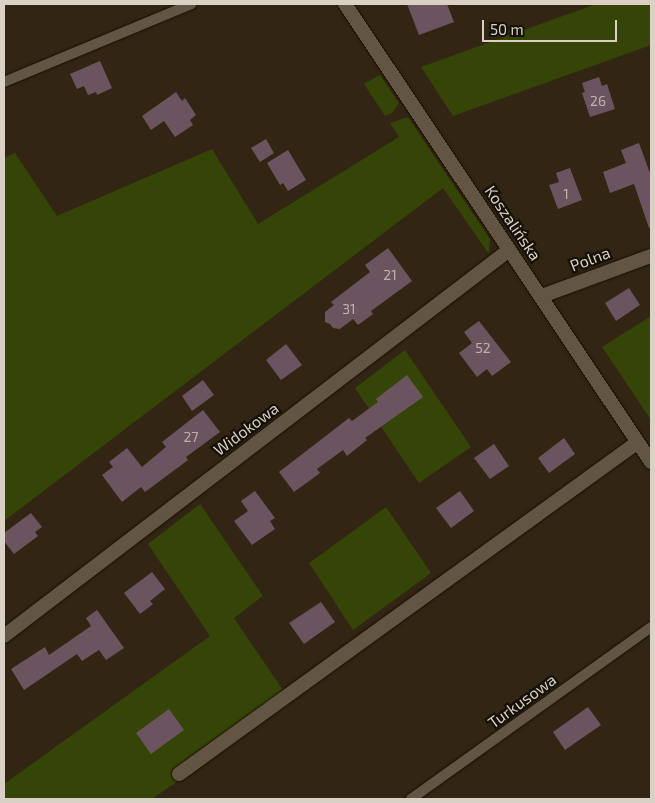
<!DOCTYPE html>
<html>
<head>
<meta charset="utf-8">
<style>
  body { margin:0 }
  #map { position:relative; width:655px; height:803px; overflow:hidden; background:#322514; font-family:"Exo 2",sans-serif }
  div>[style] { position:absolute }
  .green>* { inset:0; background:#354508 }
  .building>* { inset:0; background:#6b545f }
  .roads { filter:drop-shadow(0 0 1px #1a0e01) drop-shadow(0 0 1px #1a0e01) }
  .service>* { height:10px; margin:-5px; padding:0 5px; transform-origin:5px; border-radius:5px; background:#635543 }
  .minor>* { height:14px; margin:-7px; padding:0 7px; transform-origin:7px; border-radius:7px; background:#635543 }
  .tertiary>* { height:14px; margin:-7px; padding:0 7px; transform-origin:7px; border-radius:7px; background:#635543 }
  span { translate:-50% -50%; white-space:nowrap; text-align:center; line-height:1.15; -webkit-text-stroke:4.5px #151008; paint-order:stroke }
  .number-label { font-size:14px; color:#beb2ac }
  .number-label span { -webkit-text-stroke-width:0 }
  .street-label { font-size:16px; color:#d9d1c6 }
  .frame { position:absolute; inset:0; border:5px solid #d9d1c6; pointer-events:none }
  .scale { position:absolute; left:482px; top:20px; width:135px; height:22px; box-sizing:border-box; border:2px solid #d9d1c6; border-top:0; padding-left:6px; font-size:15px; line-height:18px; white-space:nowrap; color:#d9d1c6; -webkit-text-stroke:4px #151008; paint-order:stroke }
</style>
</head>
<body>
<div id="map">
  <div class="green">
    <div style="clip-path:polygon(596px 4px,651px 4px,651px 45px,453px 116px,421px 67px)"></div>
    <div style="clip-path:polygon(380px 75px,399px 103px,392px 113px,385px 116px,364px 84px)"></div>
    <div style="clip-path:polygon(408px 117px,490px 239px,489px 254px,443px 188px,4px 521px,4px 158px,15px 153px,57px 216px,212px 149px,258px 224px,399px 137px,390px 123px)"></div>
    <div style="clip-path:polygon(651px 316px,651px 420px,602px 347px)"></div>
    <div style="clip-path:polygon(405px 350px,471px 447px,419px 483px,355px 388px)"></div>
    <div style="clip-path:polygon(200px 504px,263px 596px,234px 618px,291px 702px,152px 799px,4px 799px,4px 784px,210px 636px,148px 544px)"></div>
    <div style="clip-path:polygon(386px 507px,431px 573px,353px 630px,309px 563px)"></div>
  </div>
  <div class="building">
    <div style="clip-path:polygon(407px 4px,447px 4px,454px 22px,419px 35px)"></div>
    <div style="clip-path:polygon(100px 61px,112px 88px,97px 95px,96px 92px,88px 95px,84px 86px,77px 89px,70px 74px)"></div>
    <div style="clip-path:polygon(599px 77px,602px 86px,607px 84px,615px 109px,590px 117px,582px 93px,585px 92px,582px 83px)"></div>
    <div style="clip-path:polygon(176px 92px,182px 101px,185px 98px,196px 115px,190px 120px,193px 125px,175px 137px,164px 121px,151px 130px,142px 116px)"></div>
    <div style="clip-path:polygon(266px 139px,274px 153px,260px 162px,251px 148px)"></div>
    <div style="clip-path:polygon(639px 143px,651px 176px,651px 228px,649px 228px,634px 184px,610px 193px,603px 172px,626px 163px,621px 150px)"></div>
    <div style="clip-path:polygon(288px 150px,306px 180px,288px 191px,283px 183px,280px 185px,267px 163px)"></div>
    <div style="clip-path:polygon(570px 168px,582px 200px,558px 209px,549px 185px,559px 182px,556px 173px)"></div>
    <div style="clip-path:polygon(388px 248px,412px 281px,371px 311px,373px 314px,358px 325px,353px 319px,340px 329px,333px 328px,330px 324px,325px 322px,325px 312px,334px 305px,331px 302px,370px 272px,365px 265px)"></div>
    <div style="clip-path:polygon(629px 288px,640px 305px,616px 321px,605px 303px)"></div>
    <div style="clip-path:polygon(479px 321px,511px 362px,492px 376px,487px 369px,477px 377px,459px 353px,472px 343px,464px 332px)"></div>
    <div style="clip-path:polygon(286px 344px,302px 365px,281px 380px,266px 360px)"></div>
    <div style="clip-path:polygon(407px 375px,423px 397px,365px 438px,367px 440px,347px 456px,343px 450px,317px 469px,320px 473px,294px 492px,279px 472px,349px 418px,352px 421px,378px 402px,376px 399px)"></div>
    <div style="clip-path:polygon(203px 380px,214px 395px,192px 411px,182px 396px)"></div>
    <div style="clip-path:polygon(203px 410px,220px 432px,186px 457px,188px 460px,145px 492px,141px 487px,122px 502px,102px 475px,113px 467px,109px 462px,127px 448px,142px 467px,166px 447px,162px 442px)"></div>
    <div style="clip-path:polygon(564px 438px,575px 454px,549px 473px,538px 458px)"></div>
    <div style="clip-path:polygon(494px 444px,509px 466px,490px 479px,474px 458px)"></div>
    <div style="clip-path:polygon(255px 491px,275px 518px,270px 521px,275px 529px,252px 545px,234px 521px,248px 511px,241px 501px)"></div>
    <div style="clip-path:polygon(460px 491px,474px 511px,451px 528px,436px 508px)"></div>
    <div style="clip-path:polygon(31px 513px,42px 527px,35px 532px,38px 536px,14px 554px,4px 541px,4px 533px)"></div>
    <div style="clip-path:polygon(152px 572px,165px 589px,150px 601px,153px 604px,140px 614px,124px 593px)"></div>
    <div style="clip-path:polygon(321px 602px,335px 622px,304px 644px,289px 623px)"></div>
    <div style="clip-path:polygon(97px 610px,124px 648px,106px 660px,99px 650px,82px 661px,77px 654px,24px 690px,11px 669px,45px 647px,49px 655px,91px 626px,86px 618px)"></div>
    <div style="clip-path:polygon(588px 707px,601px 725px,565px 750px,553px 732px)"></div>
    <div style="clip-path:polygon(169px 709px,184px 730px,151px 754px,136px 733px)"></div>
  </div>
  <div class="roads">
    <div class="service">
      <div style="left:4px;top:82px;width:203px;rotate:-22.6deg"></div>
      <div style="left:411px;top:799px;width:295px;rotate:-35.6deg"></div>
    </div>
    <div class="minor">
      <div style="left:542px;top:296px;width:116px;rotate:-20.2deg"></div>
      <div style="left:4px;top:636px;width:636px;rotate:-37.39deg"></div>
      <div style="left:179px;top:774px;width:566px;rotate:-35.88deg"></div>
    </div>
    <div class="tertiary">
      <div style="left:345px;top:4px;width:551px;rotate:56.25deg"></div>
    </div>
  </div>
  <div class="number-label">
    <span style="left:598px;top:101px">26</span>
    <span style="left:566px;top:194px">1</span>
    <span style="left:390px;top:275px">21</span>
    <span style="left:349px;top:309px">31</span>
    <span style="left:483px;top:348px">52</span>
    <span style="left:191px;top:437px">27</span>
  </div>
  <div class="street-label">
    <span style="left:513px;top:223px;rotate:56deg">Koszalińska</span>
    <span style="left:590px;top:259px;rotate:-21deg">Polna</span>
    <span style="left:246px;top:429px;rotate:-37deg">Widokowa</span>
    <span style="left:522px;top:701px;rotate:-36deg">Turkusowa</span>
  </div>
  <div class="frame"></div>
  <div class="scale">50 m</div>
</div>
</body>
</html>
